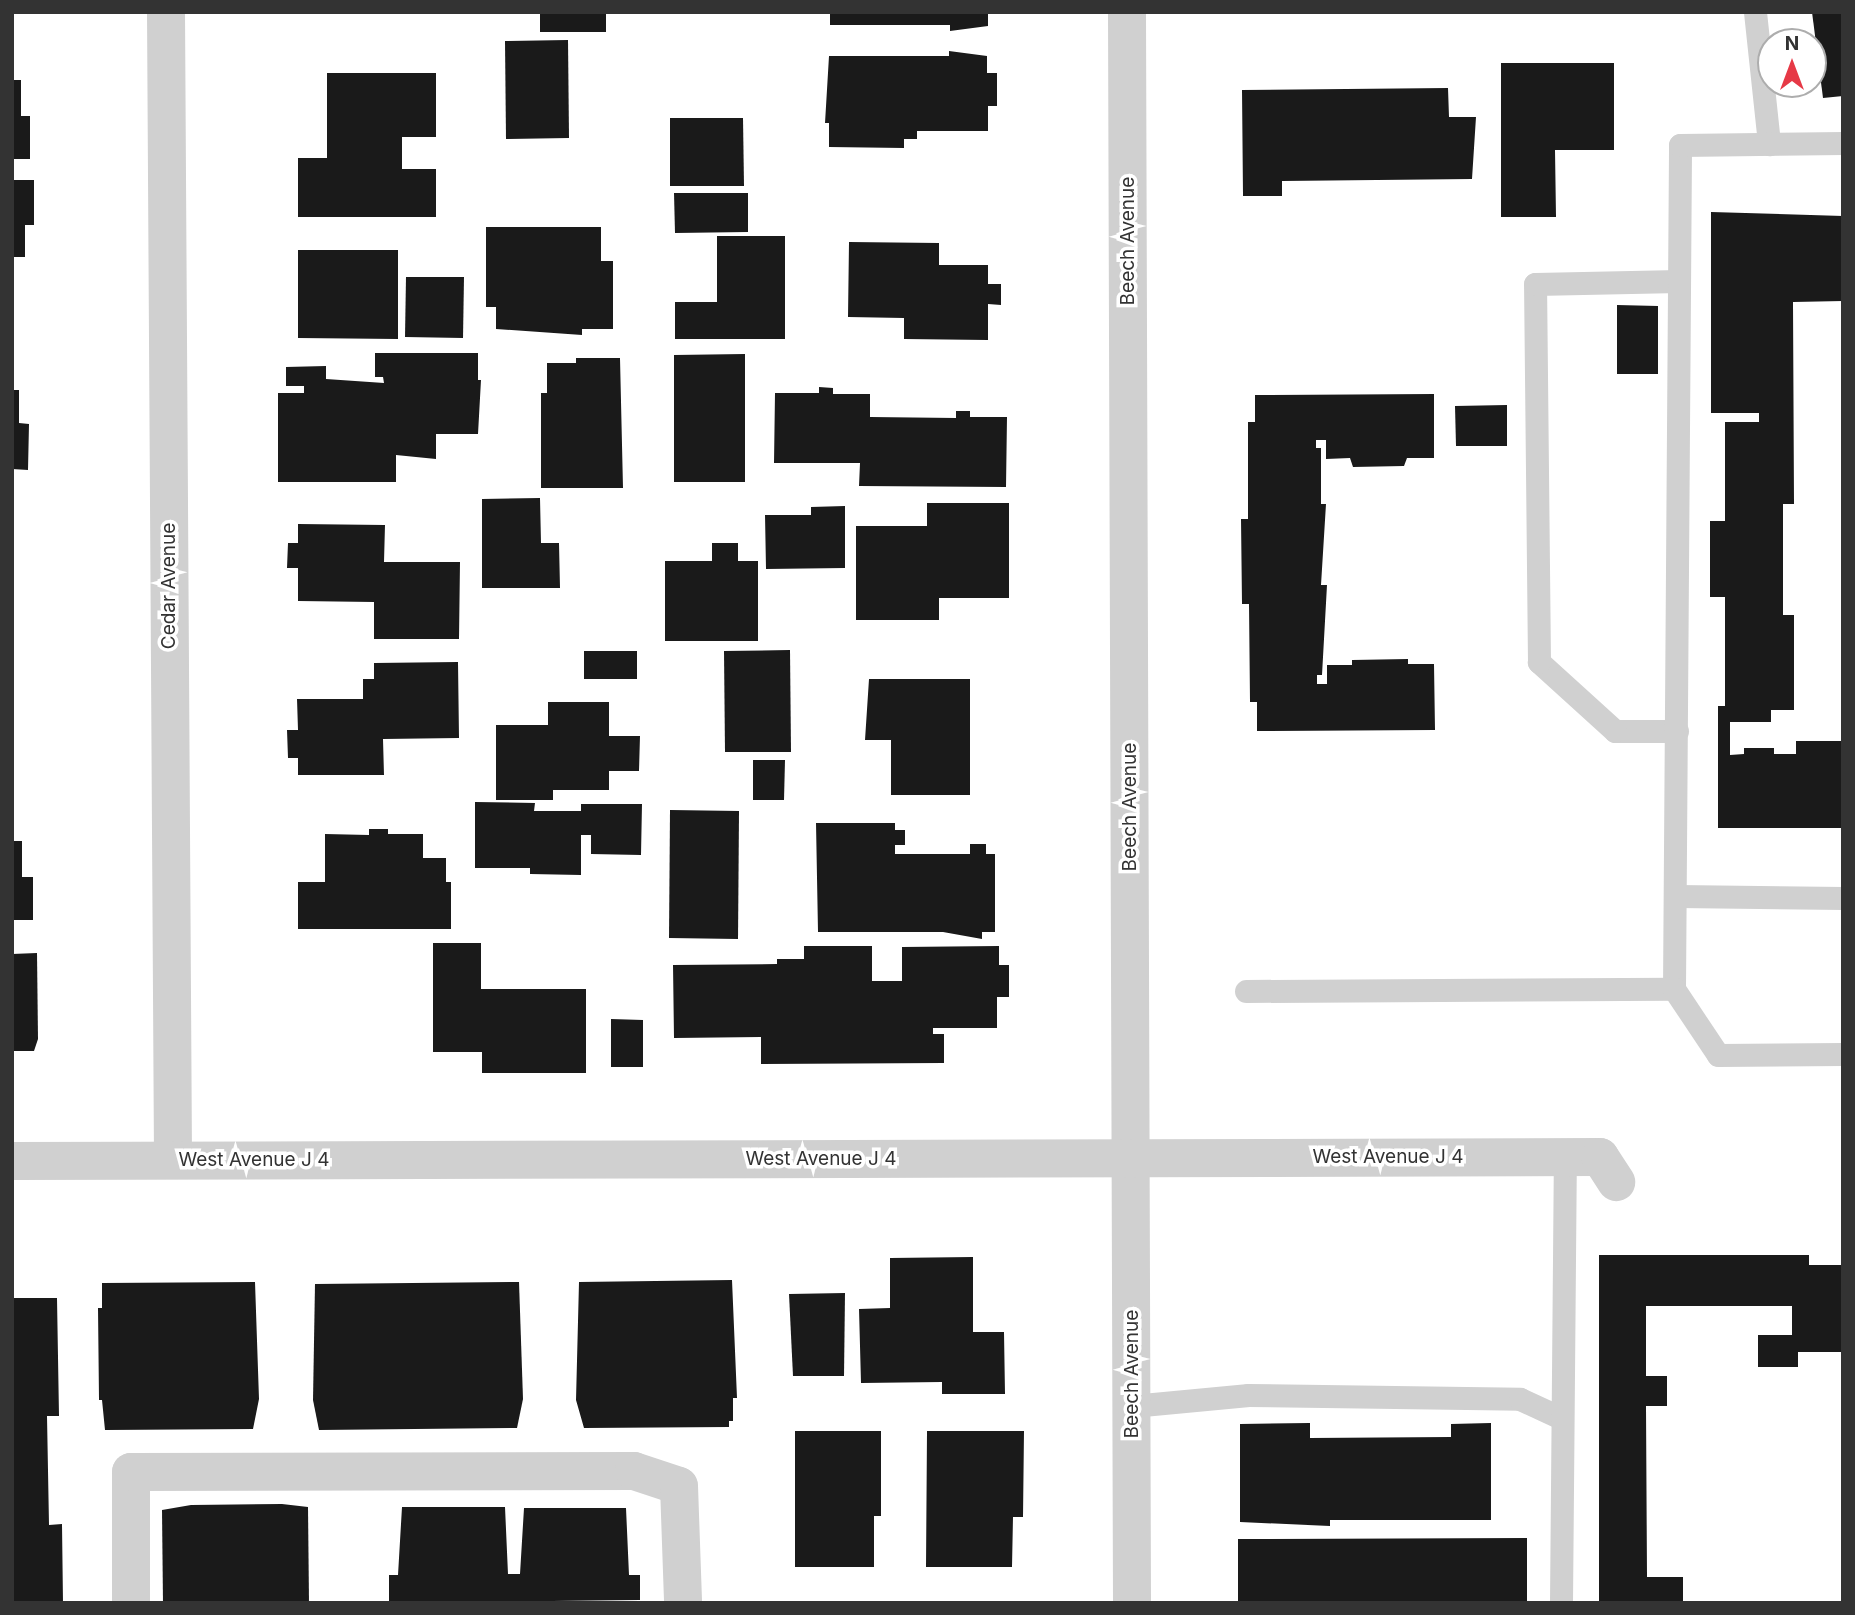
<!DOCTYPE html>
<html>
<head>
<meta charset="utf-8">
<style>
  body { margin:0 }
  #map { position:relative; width:1855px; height:1615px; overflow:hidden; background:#fff; font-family:Inter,sans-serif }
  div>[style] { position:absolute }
  .building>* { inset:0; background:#1a1a1a }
  .service>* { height:23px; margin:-11.5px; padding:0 11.5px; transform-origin:11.5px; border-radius:11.5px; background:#d0d0d0 }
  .minor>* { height:38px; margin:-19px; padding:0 19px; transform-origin:19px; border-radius:19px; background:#d0d0d0 }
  span { translate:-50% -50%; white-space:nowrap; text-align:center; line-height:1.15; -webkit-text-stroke:7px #fff; paint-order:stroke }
  .street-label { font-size:19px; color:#333 }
  .frame { position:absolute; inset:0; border:14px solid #333; pointer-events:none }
  .north { position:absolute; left:1757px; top:28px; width:70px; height:70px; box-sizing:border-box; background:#fff; border:2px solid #adadad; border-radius:50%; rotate:0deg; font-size:19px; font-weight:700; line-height:28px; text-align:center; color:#333 }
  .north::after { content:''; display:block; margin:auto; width:24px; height:32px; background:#e63946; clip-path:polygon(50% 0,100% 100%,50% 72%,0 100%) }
</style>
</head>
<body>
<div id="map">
  <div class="building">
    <div style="clip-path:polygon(540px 12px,606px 12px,606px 32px,540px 32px)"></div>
    <div style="clip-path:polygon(830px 12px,988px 12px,988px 26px,950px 31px,950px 25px,830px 25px)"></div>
    <div style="clip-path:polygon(1812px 12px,1843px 12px,1843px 96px,1823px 98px)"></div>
    <div style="clip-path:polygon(568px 40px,569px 138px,506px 139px,505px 41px)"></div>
    <div style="clip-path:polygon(949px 51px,987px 56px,987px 73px,997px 73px,997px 106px,988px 106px,988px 131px,917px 131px,917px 139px,904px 139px,904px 148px,829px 147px,829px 123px,825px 123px,829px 56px,949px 56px)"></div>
    <div style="clip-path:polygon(1501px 63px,1614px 63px,1614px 150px,1555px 150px,1556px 217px,1501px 217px)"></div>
    <div style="clip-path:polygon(327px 73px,436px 73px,436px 137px,402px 137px,402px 169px,436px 169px,436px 217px,298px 217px,298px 158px,327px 158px)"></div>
    <div style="clip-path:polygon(12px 80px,21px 80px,21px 116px,30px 116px,30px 159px,12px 159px)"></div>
    <div style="clip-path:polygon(1448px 88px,1449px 117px,1476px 117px,1472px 179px,1282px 181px,1282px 196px,1243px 196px,1242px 90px)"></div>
    <div style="clip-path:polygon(670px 118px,743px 118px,744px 186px,670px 186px)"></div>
    <div style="clip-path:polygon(12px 180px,34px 180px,34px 225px,25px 225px,25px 257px,12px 257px)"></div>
    <div style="clip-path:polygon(674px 193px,748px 193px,748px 232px,675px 233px)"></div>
    <div style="clip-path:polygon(1711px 212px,1843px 216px,1843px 301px,1793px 302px,1794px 504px,1783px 504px,1783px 615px,1794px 615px,1794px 710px,1771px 710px,1771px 722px,1730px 722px,1730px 755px,1744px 754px,1744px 748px,1774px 748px,1774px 754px,1796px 754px,1796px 741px,1843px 741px,1843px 828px,1718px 828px,1718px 706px,1725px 706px,1725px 597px,1710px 597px,1710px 521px,1725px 521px,1725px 422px,1759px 422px,1759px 413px,1711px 413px)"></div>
    <div style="clip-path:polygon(486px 227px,601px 227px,601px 261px,613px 261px,613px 329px,582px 329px,582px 335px,496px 329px,496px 307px,486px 307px)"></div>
    <div style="clip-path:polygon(717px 236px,785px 236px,785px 339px,675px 339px,675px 302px,717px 302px)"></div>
    <div style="clip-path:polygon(849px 242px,939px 243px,939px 265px,988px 265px,988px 284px,1001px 284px,1001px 305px,988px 304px,988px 340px,904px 339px,904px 318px,848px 317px)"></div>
    <div style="clip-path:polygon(298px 250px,398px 250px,398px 339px,298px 338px)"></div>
    <div style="clip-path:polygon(406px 277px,464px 277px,463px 338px,405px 337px)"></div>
    <div style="clip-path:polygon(1617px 305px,1658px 306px,1658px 374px,1617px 374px)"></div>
    <div style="clip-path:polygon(375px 353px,478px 353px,478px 380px,481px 380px,478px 434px,436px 434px,436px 459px,396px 455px,396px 482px,278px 482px,278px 393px,304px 393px,304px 386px,286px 386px,286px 367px,326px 366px,326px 379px,384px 383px,383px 377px,375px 377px)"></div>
    <div style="clip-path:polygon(745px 354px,745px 482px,674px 482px,674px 355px)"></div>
    <div style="clip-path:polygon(576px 358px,620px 358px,623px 488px,541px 488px,541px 393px,547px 393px,547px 363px,576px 363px)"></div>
    <div style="clip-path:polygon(819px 387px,833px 388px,833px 394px,870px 394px,870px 417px,956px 418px,956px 411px,970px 411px,970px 417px,1007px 417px,1006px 487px,859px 486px,860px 463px,774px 463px,775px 393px,819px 393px)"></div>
    <div style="clip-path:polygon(12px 390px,19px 390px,19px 423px,29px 424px,28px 470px,12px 469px)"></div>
    <div style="clip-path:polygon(1434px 394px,1434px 458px,1407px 458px,1404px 466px,1353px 467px,1350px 458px,1326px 459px,1326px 440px,1316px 440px,1316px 448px,1321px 448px,1321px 504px,1326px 504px,1321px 585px,1327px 585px,1322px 675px,1317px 675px,1317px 684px,1327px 684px,1327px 665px,1352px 665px,1352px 660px,1408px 659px,1408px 664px,1434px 664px,1435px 730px,1257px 731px,1257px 702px,1250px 702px,1249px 604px,1242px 604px,1241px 519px,1248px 519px,1248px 422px,1255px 422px,1255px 395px)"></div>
    <div style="clip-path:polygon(1507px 405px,1507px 446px,1456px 446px,1455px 406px)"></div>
    <div style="clip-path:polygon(540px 498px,541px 543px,559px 543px,560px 588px,482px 588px,482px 499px)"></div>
    <div style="clip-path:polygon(927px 503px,1009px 503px,1009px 598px,939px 598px,939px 620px,856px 620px,856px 526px,927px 526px)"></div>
    <div style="clip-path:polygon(845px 506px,845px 568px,766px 569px,765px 515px,811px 515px,811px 507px)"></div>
    <div style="clip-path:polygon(298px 524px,385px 525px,384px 562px,460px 562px,459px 639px,374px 639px,374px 602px,298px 601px,298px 568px,287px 568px,288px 543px,298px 543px)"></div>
    <div style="clip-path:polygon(712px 543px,738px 543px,738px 561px,758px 561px,758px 641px,665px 641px,665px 561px,712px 561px)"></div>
    <div style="clip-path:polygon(790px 650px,791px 752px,725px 752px,724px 651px)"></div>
    <div style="clip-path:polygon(584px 651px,637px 651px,637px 679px,584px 679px)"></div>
    <div style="clip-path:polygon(458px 662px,459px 738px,383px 739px,384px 775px,298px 775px,298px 758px,288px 758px,287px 730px,298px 730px,297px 699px,363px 699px,363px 679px,374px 679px,374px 663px)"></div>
    <div style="clip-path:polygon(869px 679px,970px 679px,970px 795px,891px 795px,891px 740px,865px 740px)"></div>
    <div style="clip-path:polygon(548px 702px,609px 702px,609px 736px,640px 736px,639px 771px,609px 771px,609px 790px,553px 790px,553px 800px,496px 800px,496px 725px,548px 725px)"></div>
    <div style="clip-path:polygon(753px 760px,785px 760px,784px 800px,753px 800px)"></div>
    <div style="clip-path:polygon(475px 802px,535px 803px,534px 811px,581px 811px,581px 804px,642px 804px,641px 855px,591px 854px,591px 835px,581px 835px,581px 875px,530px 874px,530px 868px,475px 868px)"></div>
    <div style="clip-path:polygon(670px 810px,739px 811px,738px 939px,669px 938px)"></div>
    <div style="clip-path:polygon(816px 823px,895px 823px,895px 830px,905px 830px,905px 845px,895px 845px,895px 854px,970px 854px,970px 844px,986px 844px,986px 854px,995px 854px,995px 932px,982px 932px,982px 939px,943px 932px,818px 932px)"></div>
    <div style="clip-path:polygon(369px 829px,388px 829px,388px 834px,423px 834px,423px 858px,446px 858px,446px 882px,451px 882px,451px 929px,298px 929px,298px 882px,325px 882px,325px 834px,369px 835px)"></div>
    <div style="clip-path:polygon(12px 841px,22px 841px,22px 877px,33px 877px,33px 920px,12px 920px)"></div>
    <div style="clip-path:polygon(433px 943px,481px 943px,481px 989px,586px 989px,586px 1073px,482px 1073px,482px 1052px,433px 1052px)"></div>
    <div style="clip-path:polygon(804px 946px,872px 946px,872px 981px,902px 981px,902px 947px,999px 946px,999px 965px,1009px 965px,1009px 997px,997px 997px,997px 1028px,933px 1028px,933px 1034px,944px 1034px,944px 1063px,761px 1064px,761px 1037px,674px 1038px,673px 965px,777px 964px,777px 959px,804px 959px)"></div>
    <div style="clip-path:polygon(37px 953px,38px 1039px,34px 1051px,12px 1051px,12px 954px)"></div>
    <div style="clip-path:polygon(611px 1019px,643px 1020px,643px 1067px,611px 1067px)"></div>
    <div style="clip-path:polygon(1599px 1255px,1809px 1255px,1809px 1265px,1843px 1265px,1843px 1352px,1798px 1352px,1798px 1367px,1758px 1367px,1758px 1335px,1792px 1335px,1792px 1306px,1646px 1306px,1646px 1376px,1667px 1376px,1667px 1406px,1646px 1406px,1647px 1577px,1683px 1577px,1683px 1603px,1599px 1603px)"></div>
    <div style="clip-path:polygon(973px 1257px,973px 1332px,1004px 1332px,1005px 1394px,942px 1394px,942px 1382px,861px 1383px,859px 1309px,890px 1308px,890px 1258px)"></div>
    <div style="clip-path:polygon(732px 1280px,737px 1398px,733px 1398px,733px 1421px,729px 1421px,729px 1427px,584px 1428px,576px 1400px,579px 1282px)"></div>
    <div style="clip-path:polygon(255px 1282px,259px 1399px,253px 1429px,105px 1430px,102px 1400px,99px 1400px,98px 1308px,102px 1308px,102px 1283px)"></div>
    <div style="clip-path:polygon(519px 1282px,523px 1399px,517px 1428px,319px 1430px,313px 1400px,315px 1284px)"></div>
    <div style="clip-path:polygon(845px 1293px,844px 1376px,793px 1376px,789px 1294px)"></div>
    <div style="clip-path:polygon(12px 1298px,57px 1298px,59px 1416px,47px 1416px,49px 1525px,62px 1524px,63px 1603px,12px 1603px)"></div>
    <div style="clip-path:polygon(1310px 1423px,1310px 1438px,1451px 1437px,1451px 1424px,1491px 1423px,1491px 1520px,1330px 1520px,1330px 1526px,1240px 1522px,1240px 1424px)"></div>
    <div style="clip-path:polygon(795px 1431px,881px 1431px,881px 1516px,874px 1516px,874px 1567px,795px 1567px)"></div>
    <div style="clip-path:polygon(927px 1431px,1024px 1431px,1023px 1517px,1013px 1517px,1012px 1567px,926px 1567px)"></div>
    <div style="clip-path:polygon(282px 1504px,308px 1507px,309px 1603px,163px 1603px,162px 1510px,191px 1505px)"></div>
    <div style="clip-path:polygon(402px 1507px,505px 1507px,508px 1574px,520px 1574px,524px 1508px,626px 1508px,629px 1575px,640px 1575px,640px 1600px,393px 1603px,389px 1601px,389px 1575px,398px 1575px)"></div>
    <div style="clip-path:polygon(1527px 1538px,1527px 1603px,1238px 1603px,1238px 1539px)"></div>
  </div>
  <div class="service">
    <div style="left:1755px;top:12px;width:133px;rotate:83.9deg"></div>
    <div style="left:1677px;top:731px;width:62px;rotate:180deg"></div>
    <div style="left:1615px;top:731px;width:103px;rotate:-137.8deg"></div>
    <div style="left:1539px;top:662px;width:378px;rotate:-90.6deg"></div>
    <div style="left:1535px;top:284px;width:144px;rotate:-1.2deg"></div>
    <div style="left:1677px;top:896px;width:166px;rotate:0.7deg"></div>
    <div style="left:1674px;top:989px;width:844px;rotate:-89.59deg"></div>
    <div style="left:1680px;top:145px;width:163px;rotate:-0.7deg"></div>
    <div style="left:1246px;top:991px;width:428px;rotate:-0.3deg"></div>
    <div style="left:1674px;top:989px;width:79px;rotate:56.3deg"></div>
    <div style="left:1718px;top:1055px;width:125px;rotate:-0.5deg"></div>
    <div style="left:1132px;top:1406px;width:117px;rotate:-5.4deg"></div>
    <div style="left:1248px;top:1395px;width:272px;rotate:0.8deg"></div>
    <div style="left:1520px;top:1399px;width:43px;rotate:24.8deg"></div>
    <div style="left:1561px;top:1603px;width:446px;rotate:-89.5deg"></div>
  </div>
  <div class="minor">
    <div style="left:166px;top:12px;width:1148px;rotate:89.65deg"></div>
    <div style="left:1127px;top:12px;width:1591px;rotate:89.82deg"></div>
    <div style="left:12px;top:1161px;width:1588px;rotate:-0.14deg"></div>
    <div style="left:1600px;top:1157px;width:30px;rotate:57deg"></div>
    <div style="left:131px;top:1603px;width:131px;rotate:-90deg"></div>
    <div style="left:131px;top:1472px;width:503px;rotate:-0.11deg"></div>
    <div style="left:634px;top:1471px;width:47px;rotate:18.4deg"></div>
    <div style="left:679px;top:1486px;width:117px;rotate:88deg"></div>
  </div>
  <div class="street-label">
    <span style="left:1128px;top:241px;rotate:-90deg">Beech Avenue</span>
    <span style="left:169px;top:586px;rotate:-90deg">Cedar Avenue</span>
    <span style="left:1130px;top:807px;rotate:-90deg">Beech Avenue</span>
    <span style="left:1388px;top:1157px">West Avenue J 4</span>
    <span style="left:821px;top:1159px">West Avenue J 4</span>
    <span style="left:254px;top:1160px">West Avenue J 4</span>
    <span style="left:1132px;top:1374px;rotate:-90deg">Beech Avenue</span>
  </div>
  <div class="frame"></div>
  <div class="north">N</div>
</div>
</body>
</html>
